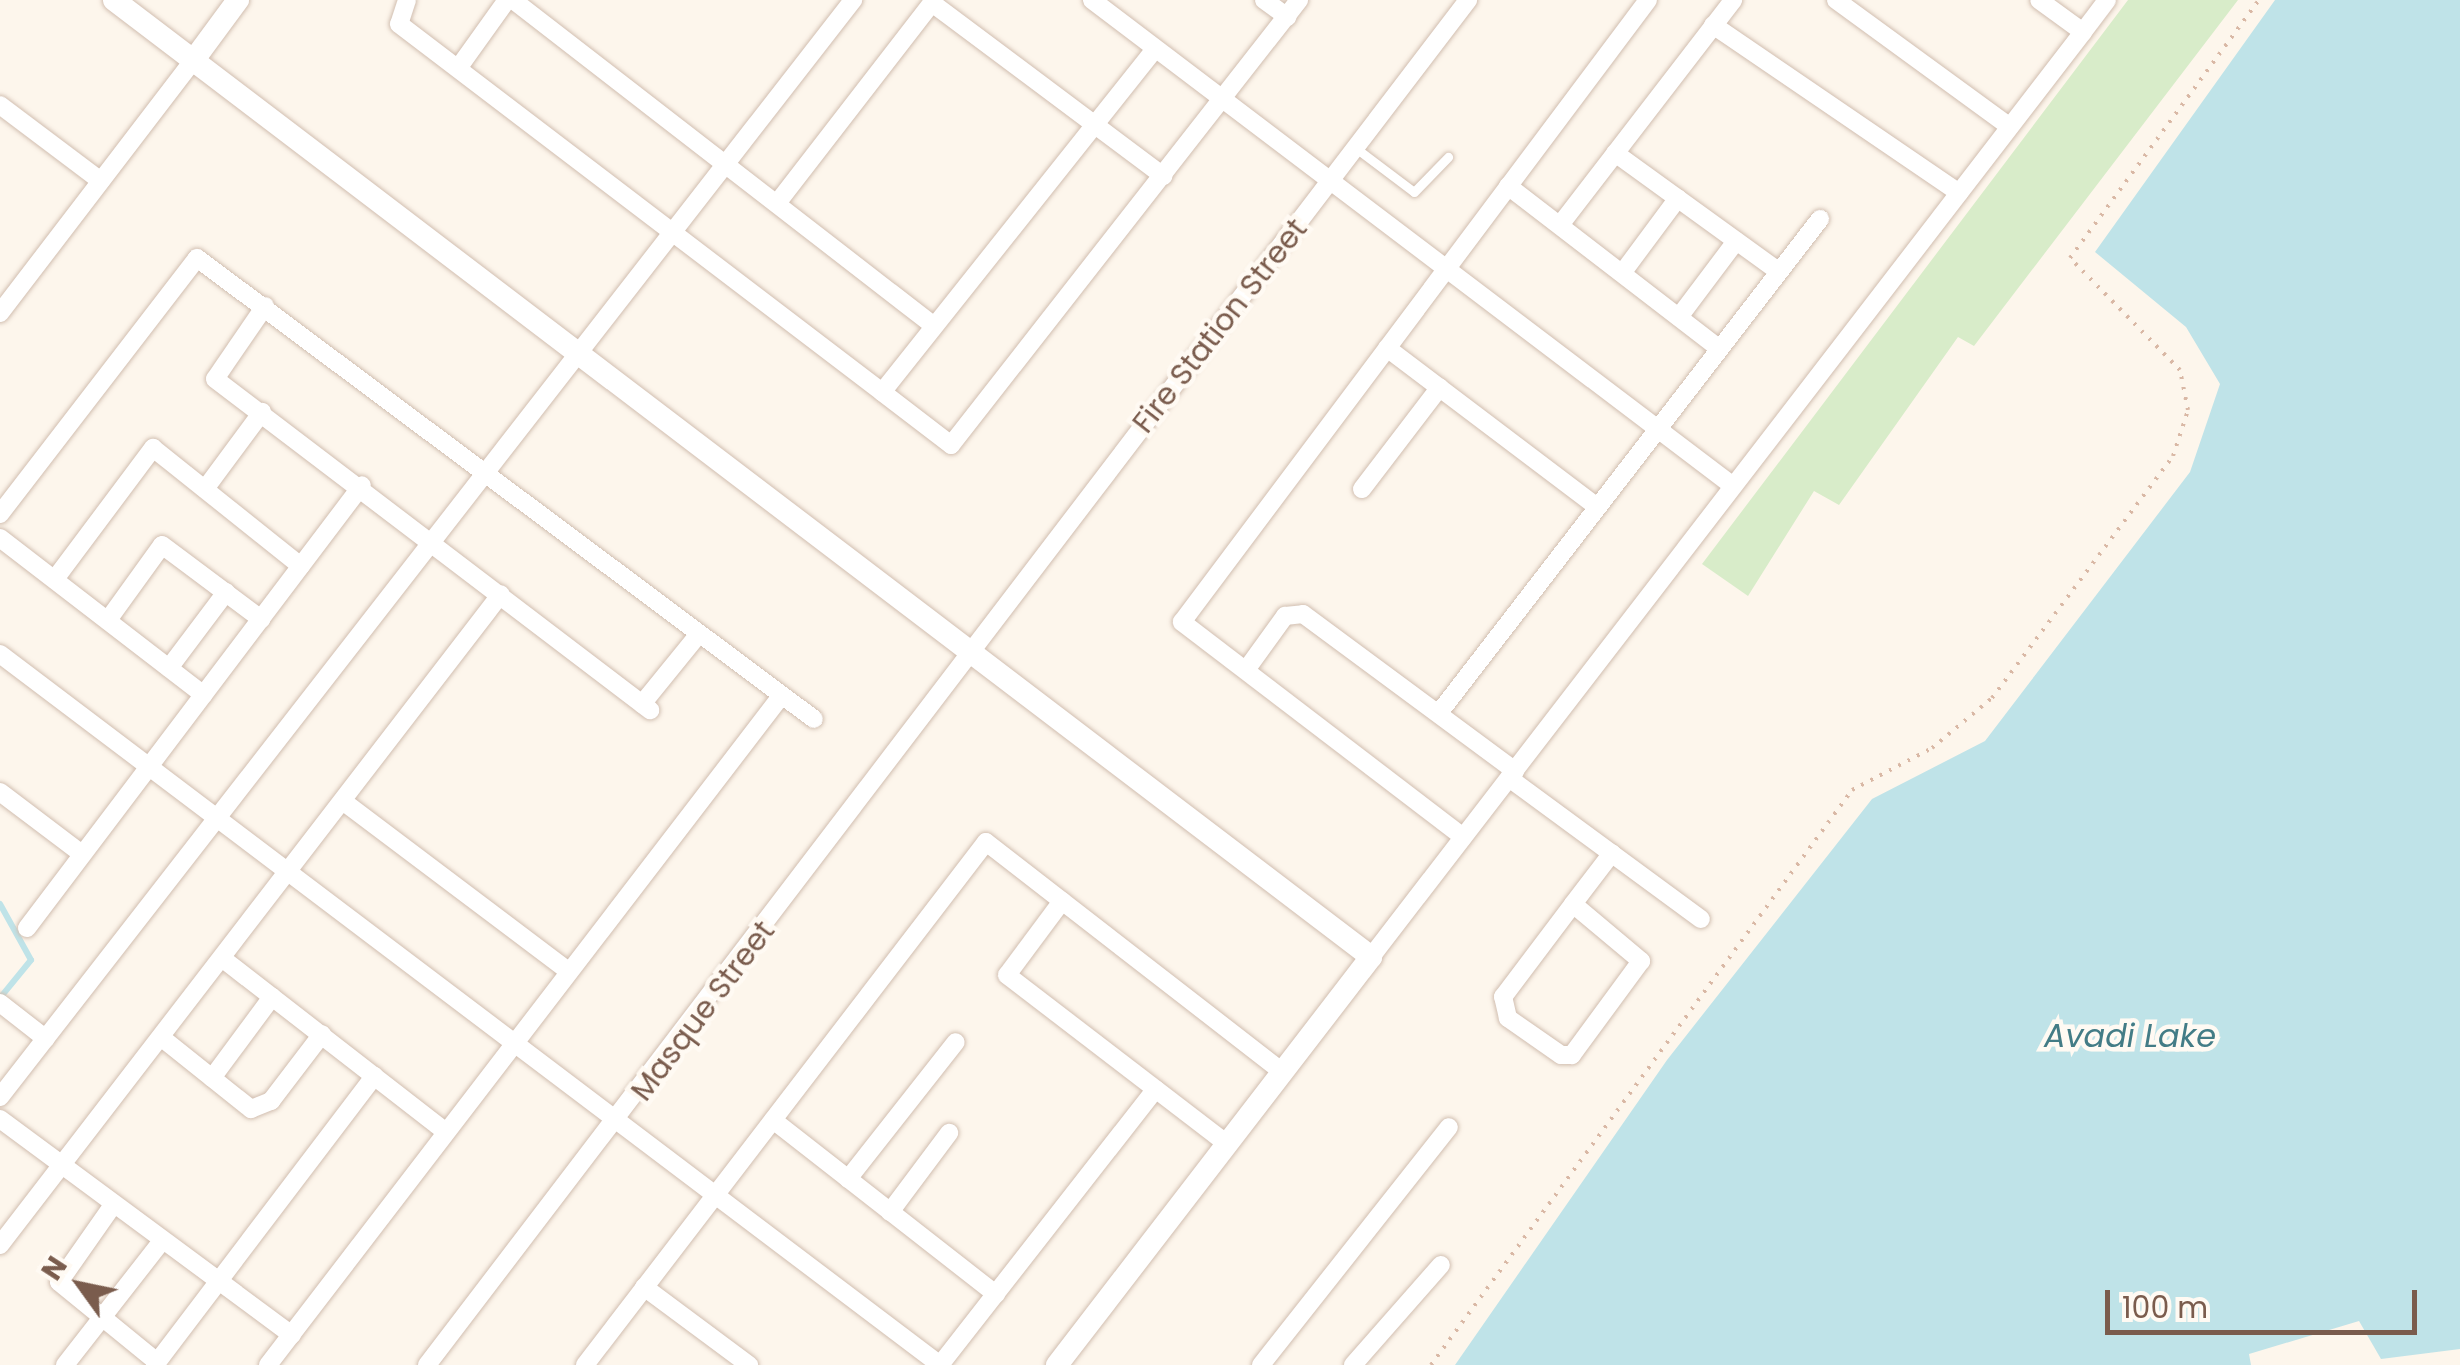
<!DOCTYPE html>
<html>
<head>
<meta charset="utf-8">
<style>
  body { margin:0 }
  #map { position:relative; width:2460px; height:1365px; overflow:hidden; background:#fdf6ec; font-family:Poppins,sans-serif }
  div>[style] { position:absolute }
  .green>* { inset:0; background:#d8ecc9 }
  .water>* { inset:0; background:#bfe3e8 }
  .stream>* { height:6px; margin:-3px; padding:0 3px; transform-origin:3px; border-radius:3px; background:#bfe3e8 }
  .path>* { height:4px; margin-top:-2px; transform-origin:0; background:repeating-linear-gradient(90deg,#d9b8a5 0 2.5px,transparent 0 10.5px) }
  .roads { filter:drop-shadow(0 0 2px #d1beb0) drop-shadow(0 0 2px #d1beb0) }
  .service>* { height:9px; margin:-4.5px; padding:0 4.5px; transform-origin:4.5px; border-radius:4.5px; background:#fff }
  .minor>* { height:18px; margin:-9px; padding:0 9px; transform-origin:9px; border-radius:9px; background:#fff }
  .tertiary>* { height:22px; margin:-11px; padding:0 11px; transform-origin:11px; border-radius:11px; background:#fff }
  span { translate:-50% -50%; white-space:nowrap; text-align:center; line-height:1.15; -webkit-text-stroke:9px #fffaf3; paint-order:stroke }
  .street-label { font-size:30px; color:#7a5c4d }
  .water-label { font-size:32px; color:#437c86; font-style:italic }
  .north { position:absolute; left:30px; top:1235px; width:100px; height:100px; -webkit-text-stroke:8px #fffaf3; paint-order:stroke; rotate:303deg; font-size:28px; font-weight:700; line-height:40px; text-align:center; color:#7a5c4d }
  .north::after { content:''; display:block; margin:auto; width:35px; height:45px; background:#7a5c4d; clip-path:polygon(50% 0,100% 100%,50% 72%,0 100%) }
  .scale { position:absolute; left:2105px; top:1290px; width:312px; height:45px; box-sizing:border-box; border:5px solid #7a5c4d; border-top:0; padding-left:12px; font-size:30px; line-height:35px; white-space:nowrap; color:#7a5c4d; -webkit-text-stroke:8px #fffaf3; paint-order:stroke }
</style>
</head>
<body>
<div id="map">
  <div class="green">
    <div style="clip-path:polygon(2128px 0,2238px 0,1974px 346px,1958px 337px,1839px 505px,1814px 491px,1748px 596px,1702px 564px)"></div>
  </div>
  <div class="water">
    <div style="clip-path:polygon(2275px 0,2460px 0,2460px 1349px,2381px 1359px,2359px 1321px,2249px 1354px,2251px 1365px,1455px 1365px,1667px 1060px,1872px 799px,1985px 741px,2190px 472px,2220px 384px,2186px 327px,2095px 252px)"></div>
  </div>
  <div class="stream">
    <div style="left:0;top:904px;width:64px;rotate:61deg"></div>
    <div style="left:31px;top:960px;width:49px;rotate:129.2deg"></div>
  </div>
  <div class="path">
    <div style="left:1431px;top:1365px;width:713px;rotate:-53.79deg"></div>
    <div style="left:1852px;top:790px;width:90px;rotate:-27.7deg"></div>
    <div style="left:1932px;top:748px;width:78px;rotate:-39.8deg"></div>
    <div style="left:1992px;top:698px;width:302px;rotate:-53.2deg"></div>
    <div style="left:2173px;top:456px;width:48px;rotate:-71.9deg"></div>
    <div style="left:2188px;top:410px;width:41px;rotate:-101.3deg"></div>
    <div style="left:2180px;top:370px;width:157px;rotate:-134.5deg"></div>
    <div style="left:2070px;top:258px;width:320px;rotate:-53.8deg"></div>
  </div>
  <div class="roads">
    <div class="service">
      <div style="left:1357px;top:149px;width:71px;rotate:37deg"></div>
      <div style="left:1414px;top:192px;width:49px;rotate:-45.8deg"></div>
    </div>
    <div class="minor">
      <div style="left:407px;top:0;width:25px;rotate:108deg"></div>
      <div style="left:399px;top:24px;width:607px;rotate:37.3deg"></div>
      <div style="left:513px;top:0;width:532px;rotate:37.75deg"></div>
      <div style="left:1092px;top:0;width:804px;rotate:37.17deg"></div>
      <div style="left:1264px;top:0;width:29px;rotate:36deg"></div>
      <div style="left:1836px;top:0;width:215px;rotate:36.1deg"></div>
      <div style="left:932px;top:3px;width:289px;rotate:36.8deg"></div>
      <div style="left:1713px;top:25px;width:298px;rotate:34.3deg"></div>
      <div style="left:2083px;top:32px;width:40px;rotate:-53deg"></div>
      <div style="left:1155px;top:49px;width:438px;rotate:128.5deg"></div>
      <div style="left:882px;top:392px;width:87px;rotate:37.5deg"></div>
      <div style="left:951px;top:445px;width:565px;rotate:-51.97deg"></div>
      <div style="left:459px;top:67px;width:82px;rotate:-54.4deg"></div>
      <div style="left:0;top:105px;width:126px;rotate:37deg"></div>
      <div style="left:1615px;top:153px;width:201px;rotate:35.9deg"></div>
      <div style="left:1508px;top:186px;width:265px;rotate:37.6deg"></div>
      <div style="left:778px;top:202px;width:255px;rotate:-52.3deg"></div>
      <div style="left:1560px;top:225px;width:284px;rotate:-52.4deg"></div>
      <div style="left:1623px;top:272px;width:92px;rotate:-53.4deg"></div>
      <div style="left:265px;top:306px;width:88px;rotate:124.4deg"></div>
      <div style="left:215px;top:379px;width:547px;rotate:37.27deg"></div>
      <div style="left:0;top:313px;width:317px;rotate:-52.6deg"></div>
      <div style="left:1679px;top:317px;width:95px;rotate:-53.1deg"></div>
      <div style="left:1387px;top:348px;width:258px;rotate:37.1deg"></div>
      <div style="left:205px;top:489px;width:96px;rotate:-53.5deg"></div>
      <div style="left:1362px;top:489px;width:128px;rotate:-52.6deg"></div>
      <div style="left:0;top:514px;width:323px;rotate:-52.4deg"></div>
      <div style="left:197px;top:258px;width:770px;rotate:36.77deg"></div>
      <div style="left:0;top:538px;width:257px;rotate:37.6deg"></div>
      <div style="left:55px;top:579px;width:164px;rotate:-53.2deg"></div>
      <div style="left:153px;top:448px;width:189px;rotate:38.6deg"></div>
      <div style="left:108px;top:620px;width:92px;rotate:-54.2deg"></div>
      <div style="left:162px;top:545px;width:124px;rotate:36.8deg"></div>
      <div style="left:0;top:654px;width:1179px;rotate:37.1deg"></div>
      <div style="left:169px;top:668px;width:95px;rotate:-53.1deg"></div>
      <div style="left:1246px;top:670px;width:67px;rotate:-54.2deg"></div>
      <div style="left:1285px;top:616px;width:18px;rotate:-6deg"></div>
      <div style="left:1303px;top:614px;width:264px;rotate:36.5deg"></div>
      <div style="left:642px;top:704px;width:89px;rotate:-50.9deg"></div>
      <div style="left:1439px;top:713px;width:624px;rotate:-52.36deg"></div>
      <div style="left:1509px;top:778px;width:238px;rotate:36.3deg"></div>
      <div style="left:0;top:792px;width:103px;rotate:37.1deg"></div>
      <div style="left:344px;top:802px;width:281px;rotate:37deg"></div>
      <div style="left:1463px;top:837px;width:354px;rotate:-142.6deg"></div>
      <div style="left:1182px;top:622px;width:777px;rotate:-53.16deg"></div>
      <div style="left:1062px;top:901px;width:92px;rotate:126.6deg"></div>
      <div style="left:1007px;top:975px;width:277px;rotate:37.5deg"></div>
      <div style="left:1573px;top:904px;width:89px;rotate:40deg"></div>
      <div style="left:1641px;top:961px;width:117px;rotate:126.3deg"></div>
      <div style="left:1572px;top:1055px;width:11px;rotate:180deg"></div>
      <div style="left:1561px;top:1055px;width:65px;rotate:-145.1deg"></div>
      <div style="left:1508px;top:1018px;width:22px;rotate:-103deg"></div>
      <div style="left:1503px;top:997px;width:116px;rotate:-53deg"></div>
      <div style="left:1573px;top:904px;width:64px;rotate:-52.6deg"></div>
      <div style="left:27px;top:928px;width:555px;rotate:-52.9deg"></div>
      <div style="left:1371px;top:957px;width:1167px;rotate:-52.41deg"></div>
      <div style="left:2083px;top:32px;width:54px;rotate:-144deg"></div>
      <div style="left:223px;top:959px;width:282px;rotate:37.8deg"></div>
      <div style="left:0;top:1003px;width:58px;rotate:38deg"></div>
      <div style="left:162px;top:1038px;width:114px;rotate:38.6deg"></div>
      <div style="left:251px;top:1109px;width:22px;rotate:-22deg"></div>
      <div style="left:271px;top:1101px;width:84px;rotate:-52.7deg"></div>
      <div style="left:212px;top:1078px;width:101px;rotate:-53.5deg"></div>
      <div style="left:0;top:1097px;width:1390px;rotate:-52.13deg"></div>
      <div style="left:0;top:1119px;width:363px;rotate:36.5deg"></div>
      <div style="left:773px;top:1120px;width:283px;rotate:38deg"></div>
      <div style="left:848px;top:1179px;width:174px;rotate:-51.8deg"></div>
      <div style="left:113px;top:1205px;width:94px;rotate:125deg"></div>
      <div style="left:59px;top:1282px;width:127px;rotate:39.2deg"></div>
      <div style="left:890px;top:1212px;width:99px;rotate:-53.2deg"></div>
      <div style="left:0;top:1245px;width:821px;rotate:-52.42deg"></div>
      <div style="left:644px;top:1287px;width:131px;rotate:36.6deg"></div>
      <div style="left:65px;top:1365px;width:157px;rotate:-52deg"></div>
      <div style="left:155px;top:1365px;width:363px;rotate:-52.8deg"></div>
      <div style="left:268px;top:1365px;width:844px;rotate:-52.51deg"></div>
      <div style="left:427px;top:1365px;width:1717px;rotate:-52.67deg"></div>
      <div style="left:585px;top:1365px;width:659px;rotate:-52.52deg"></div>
      <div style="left:986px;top:842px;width:375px;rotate:37.8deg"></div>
      <div style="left:940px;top:1365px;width:350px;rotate:-52deg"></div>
      <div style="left:1261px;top:1365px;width:303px;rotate:-51.7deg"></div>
      <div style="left:1353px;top:1365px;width:133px;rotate:-48.7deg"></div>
    </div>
    <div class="tertiary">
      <div style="left:114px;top:0;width:1580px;rotate:37.28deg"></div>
      <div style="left:1371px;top:957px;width:515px;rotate:127.58deg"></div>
      <div style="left:193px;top:61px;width:76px;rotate:-53.6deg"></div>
    </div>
  </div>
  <div class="street-label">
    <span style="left:1220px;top:326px;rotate:-52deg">Fire Station Street</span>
    <span style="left:703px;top:1011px;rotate:-53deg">Masque Street</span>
  </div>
  <div class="water-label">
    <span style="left:2130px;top:1036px">Avadi Lake</span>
  </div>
  <div class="north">N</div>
  <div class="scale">100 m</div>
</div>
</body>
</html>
